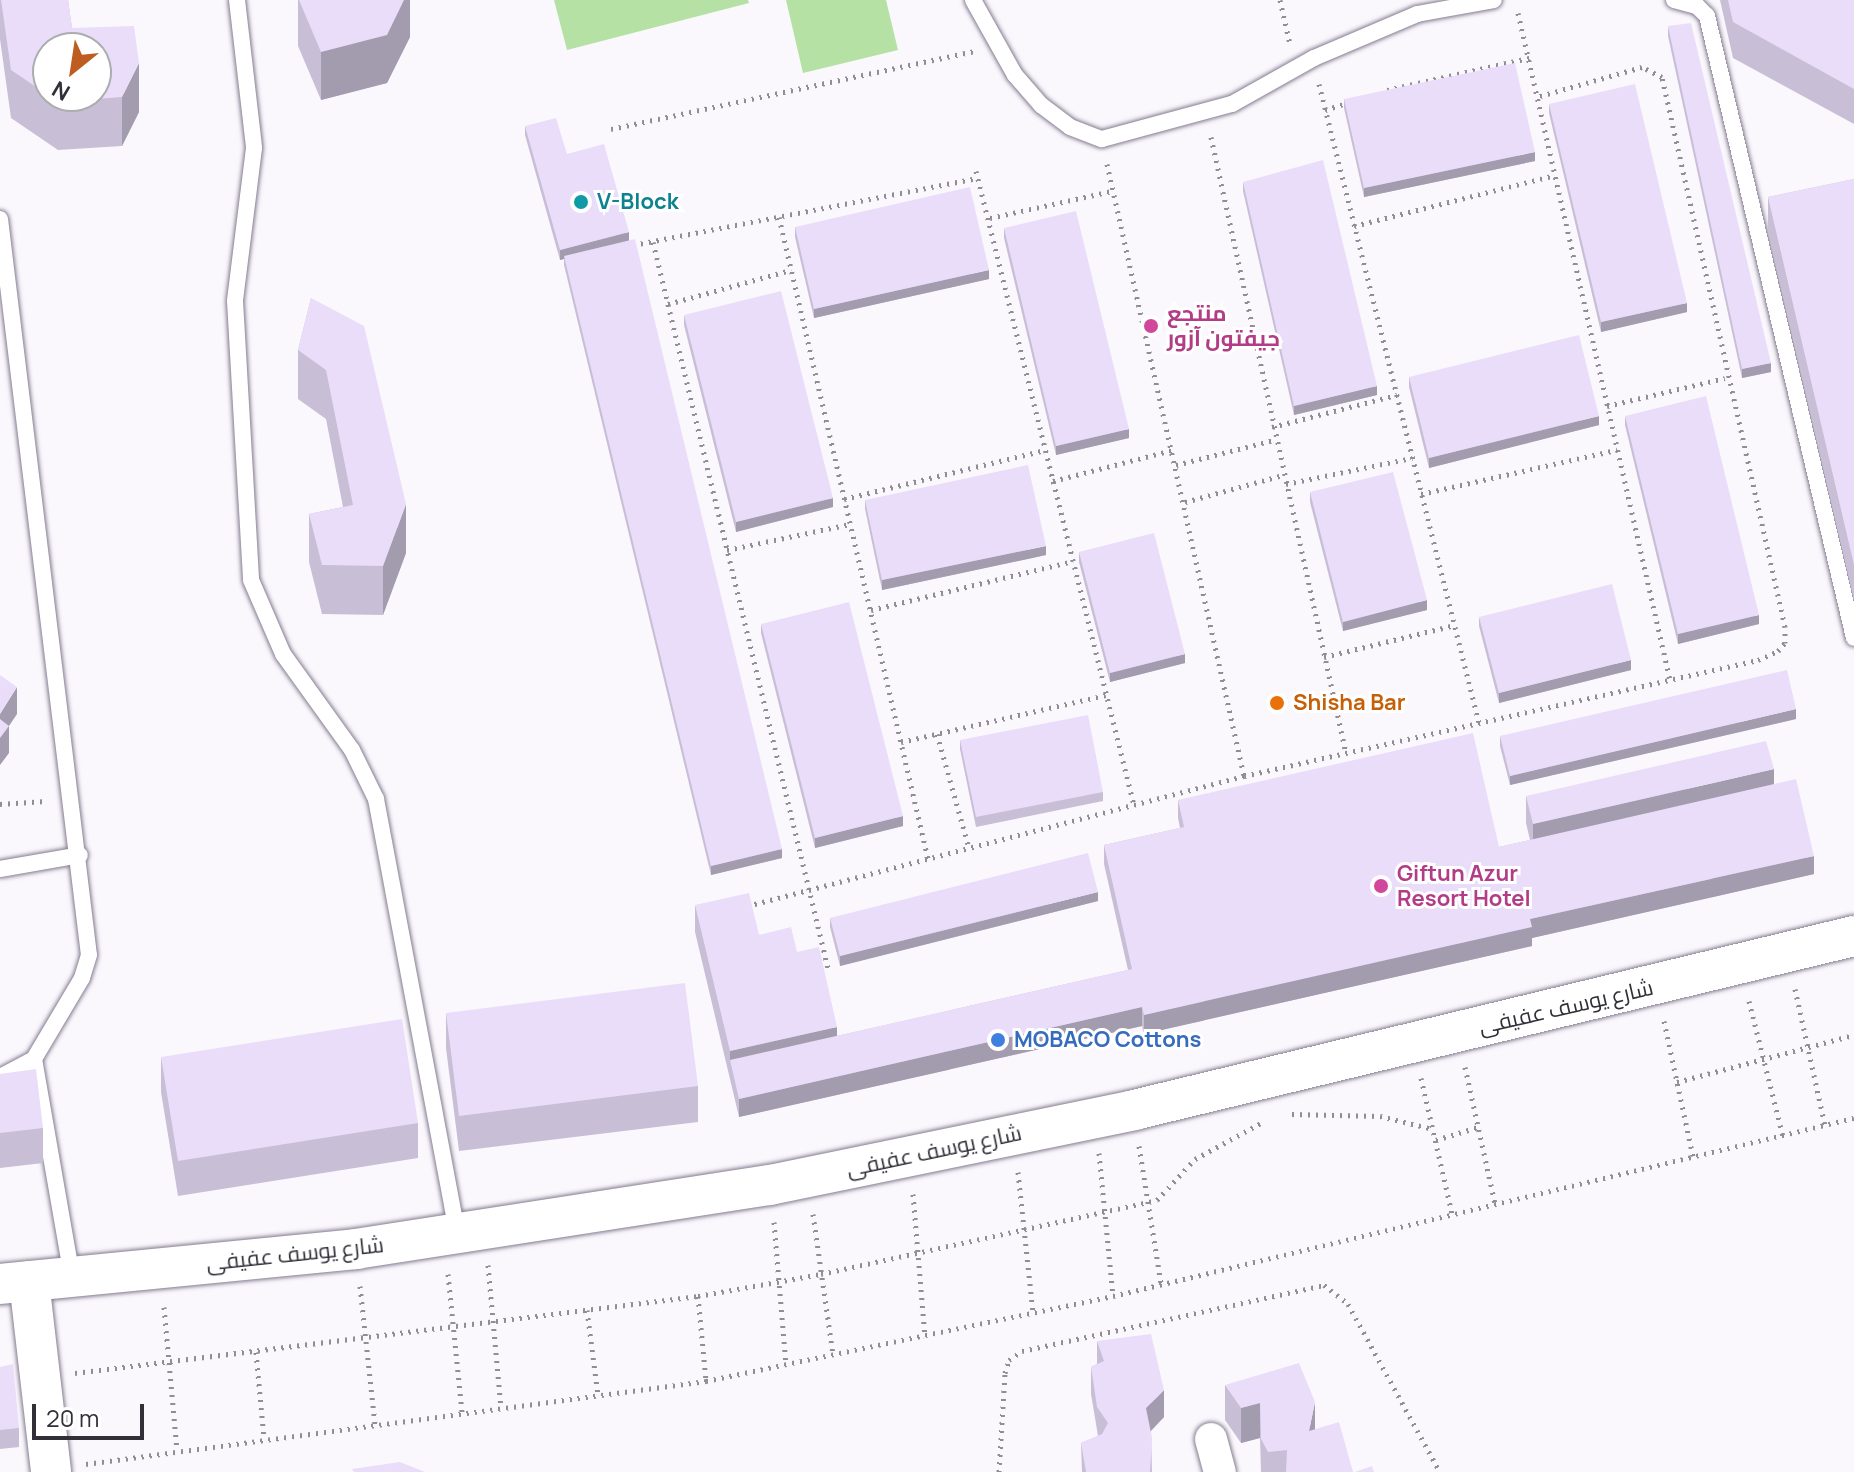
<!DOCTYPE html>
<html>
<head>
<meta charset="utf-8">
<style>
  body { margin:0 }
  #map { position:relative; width:1854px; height:1472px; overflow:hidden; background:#faf8fd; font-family:Manrope,Cairo,sans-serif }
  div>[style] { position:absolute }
  .green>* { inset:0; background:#b5e1a4 }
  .path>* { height:5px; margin-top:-2.5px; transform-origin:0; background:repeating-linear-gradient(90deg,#908d94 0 2px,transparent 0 8px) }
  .roads { filter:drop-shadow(0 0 2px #857c90) drop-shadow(0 0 2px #857c90) }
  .service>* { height:16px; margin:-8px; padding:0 8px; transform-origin:8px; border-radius:8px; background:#fff }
  .minor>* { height:32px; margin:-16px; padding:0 16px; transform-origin:16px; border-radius:16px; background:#fff }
  .tertiary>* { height:40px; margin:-20px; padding:0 20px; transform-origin:20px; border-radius:20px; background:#fff }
  .wall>* { inset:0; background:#c8bed6 }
  .shaded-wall>* { inset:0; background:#a39bae }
  .building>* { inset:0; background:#e9ddf9 }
  .dots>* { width:22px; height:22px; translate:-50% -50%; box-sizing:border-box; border:4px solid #fff; border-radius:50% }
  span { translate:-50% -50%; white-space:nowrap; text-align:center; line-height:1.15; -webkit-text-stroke:6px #fff; paint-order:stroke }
  .culture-label { font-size:22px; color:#0d838f; font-weight:700 }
  .left { translate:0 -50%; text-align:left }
  .hotel-label { font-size:22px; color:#b23c85; font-weight:700 }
  .food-label { font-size:22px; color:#c56008; font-weight:700 }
  .street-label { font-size:22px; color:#332f38 }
  .shop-label { font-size:22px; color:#366cbe; font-weight:700 }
  .north { position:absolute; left:32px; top:32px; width:80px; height:80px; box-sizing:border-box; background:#fff; border:2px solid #adacaf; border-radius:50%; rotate:210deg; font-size:22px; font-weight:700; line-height:32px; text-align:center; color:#332f38 }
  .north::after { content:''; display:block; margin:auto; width:28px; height:36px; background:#be5d1f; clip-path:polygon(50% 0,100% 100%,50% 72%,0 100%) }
  .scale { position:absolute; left:32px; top:1404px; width:112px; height:36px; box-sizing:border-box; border:4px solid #332f38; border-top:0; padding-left:10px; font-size:24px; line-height:28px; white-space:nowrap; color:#332f38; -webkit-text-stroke:6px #fff; paint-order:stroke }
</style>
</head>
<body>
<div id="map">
  <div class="green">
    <div style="clip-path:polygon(554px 0,748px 0,749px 3px,567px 50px)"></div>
    <div style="clip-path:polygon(786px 0,886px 0,898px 50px,803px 73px)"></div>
  </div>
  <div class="path">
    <div style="left:1280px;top:0;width:45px;rotate:77.2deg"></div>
    <div style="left:1518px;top:13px;width:684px;rotate:77.16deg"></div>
    <div style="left:1319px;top:84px;width:659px;rotate:75.94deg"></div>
    <div style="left:1387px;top:90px;width:146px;rotate:-12.7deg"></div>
    <div style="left:1325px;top:110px;width:26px;rotate:-18deg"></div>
    <div style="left:611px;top:129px;width:371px;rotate:-12.1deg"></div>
    <div style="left:1211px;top:137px;width:631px;rotate:77.64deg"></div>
    <div style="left:1107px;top:164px;width:627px;rotate:77.38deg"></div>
    <div style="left:976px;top:171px;width:653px;rotate:76.01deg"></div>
    <div style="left:779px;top:217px;width:659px;rotate:76.93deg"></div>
    <div style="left:990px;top:218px;width:125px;rotate:-12.5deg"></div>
    <div style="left:1354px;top:226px;width:207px;rotate:-14.2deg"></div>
    <div style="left:653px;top:242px;width:747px;rotate:76.45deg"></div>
    <div style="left:633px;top:245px;width:351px;rotate:-11deg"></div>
    <div style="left:668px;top:304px;width:128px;rotate:-15.5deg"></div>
    <div style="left:1607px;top:406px;width:121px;rotate:-13.3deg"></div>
    <div style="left:1272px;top:427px;width:129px;rotate:-14.4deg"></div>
    <div style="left:1176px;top:465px;width:101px;rotate:-14.3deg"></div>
    <div style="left:1053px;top:481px;width:124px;rotate:-14.5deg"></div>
    <div style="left:1286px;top:484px;width:129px;rotate:-11.7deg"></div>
    <div style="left:1421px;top:494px;width:201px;rotate:-12.7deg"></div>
    <div style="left:844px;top:499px;width:207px;rotate:-13.7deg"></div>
    <div style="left:1185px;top:502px;width:102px;rotate:-15.4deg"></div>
    <div style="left:727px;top:550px;width:126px;rotate:-11.9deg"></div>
    <div style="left:871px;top:610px;width:208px;rotate:-13.6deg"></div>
    <div style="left:1324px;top:657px;width:135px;rotate:-13.7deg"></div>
    <div style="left:937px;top:734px;width:118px;rotate:74.3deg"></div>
    <div style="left:901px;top:742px;width:210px;rotate:-12.9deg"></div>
    <div style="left:0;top:804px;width:46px;rotate:-3.7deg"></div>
    <div style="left:747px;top:906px;width:514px;rotate:-14.66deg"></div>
    <div style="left:1244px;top:776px;width:527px;rotate:-12.72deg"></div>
    <div style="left:1758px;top:660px;width:22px;rotate:-24deg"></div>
    <div style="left:1778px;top:651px;width:11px;rotate:-49deg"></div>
    <div style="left:1785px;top:643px;width:16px;rotate:-90deg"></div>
    <div style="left:1785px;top:627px;width:564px;rotate:-102.61deg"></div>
    <div style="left:1662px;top:77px;width:22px;rotate:-153deg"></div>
    <div style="left:1642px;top:67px;width:109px;rotate:164.1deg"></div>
    <div style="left:1795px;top:989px;width:139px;rotate:77.6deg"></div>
    <div style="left:1749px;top:1001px;width:139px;rotate:75.9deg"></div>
    <div style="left:1664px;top:1021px;width:138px;rotate:77.9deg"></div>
    <div style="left:1465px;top:1067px;width:139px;rotate:77.6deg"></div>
    <div style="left:1421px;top:1078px;width:139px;rotate:77.1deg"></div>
    <div style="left:1677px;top:1082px;width:183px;rotate:-14.9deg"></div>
    <div style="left:1292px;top:1114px;width:88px;rotate:1.3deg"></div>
    <div style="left:1380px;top:1116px;width:55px;rotate:13.8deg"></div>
    <div style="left:1436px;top:1140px;width:44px;rotate:-17.2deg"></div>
    <div style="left:1139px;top:1146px;width:140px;rotate:80.9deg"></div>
    <div style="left:1099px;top:1153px;width:144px;rotate:84.4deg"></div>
    <div style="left:1018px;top:1172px;width:142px;rotate:83.9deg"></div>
    <div style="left:913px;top:1194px;width:144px;rotate:85.2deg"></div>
    <div style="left:813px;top:1214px;width:142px;rotate:81.9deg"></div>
    <div style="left:774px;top:1222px;width:144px;rotate:85.2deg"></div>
    <div style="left:488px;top:1265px;width:144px;rotate:84.8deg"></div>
    <div style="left:448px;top:1274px;width:140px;rotate:84.2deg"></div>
    <div style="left:360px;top:1286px;width:139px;rotate:83.8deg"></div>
    <div style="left:698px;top:1296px;width:85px;rotate:84.6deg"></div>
    <div style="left:164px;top:1307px;width:143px;rotate:84.8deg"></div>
    <div style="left:587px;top:1310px;width:86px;rotate:82.6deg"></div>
    <div style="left:256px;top:1352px;width:86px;rotate:84.7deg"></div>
    <div style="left:75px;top:1373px;width:628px;rotate:-7.05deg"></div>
    <div style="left:698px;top:1296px;width:125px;rotate:-10.1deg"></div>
    <div style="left:821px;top:1274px;width:344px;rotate:-12.4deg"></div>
    <div style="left:1157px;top:1200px;width:56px;rotate:-47.2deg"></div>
    <div style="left:1195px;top:1159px;width:77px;rotate:-28.6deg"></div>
    <div style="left:86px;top:1464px;width:626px;rotate:-7.62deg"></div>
    <div style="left:706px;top:1381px;width:416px;rotate:-11.8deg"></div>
    <div style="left:1113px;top:1296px;width:762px;rotate:-13.51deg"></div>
    <div style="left:999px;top:1472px;width:99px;rotate:-86.5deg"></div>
    <div style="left:1005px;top:1373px;width:14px;rotate:-73deg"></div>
    <div style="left:1009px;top:1360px;width:16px;rotate:-35deg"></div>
    <div style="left:1022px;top:1351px;width:309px;rotate:-12.3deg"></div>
    <div style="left:1324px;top:1285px;width:31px;rotate:38deg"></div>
    <div style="left:1348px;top:1304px;width:192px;rotate:61.3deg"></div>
  </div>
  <div class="roads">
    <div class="service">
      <div style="left:237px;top:0;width:149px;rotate:83.4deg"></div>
      <div style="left:254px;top:148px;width:154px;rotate:97.1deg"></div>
      <div style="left:235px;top:301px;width:279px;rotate:86.7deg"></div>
      <div style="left:251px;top:580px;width:81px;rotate:66.6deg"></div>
      <div style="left:283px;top:654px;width:118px;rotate:54.3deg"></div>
      <div style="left:352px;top:750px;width:55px;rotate:63.9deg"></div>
      <div style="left:376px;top:799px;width:441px;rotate:79.4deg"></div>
      <div style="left:973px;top:0;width:86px;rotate:60.8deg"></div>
      <div style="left:1015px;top:75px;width:40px;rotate:49deg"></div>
      <div style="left:1041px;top:105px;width:36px;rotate:37deg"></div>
      <div style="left:1070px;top:127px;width:34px;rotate:21deg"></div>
      <div style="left:1102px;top:139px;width:135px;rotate:-15.1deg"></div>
      <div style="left:1232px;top:104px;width:94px;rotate:-29.3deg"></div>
      <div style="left:1314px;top:58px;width:112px;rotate:-23.1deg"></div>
      <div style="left:1417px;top:14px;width:78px;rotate:-10.3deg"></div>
      <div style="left:1674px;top:0;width:24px;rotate:15deg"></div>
      <div style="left:1697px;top:6px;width:14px;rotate:45deg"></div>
      <div style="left:1707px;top:16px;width:639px;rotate:76.7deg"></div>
      <div style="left:0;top:219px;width:741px;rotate:83.11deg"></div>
      <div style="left:89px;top:955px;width:24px;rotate:107deg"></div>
      <div style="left:82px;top:978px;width:94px;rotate:120.7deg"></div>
      <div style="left:34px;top:1059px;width:38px;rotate:152deg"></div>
      <div style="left:0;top:869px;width:81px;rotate:-9.9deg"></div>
      <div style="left:34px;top:1059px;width:221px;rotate:80.1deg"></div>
    </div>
    <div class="minor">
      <div style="left:1211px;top:1439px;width:34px;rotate:75deg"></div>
    </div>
    <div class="tertiary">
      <div style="left:29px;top:1281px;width:192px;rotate:83.4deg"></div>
      <div style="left:0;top:1284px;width:358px;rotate:-5.6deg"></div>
      <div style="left:356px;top:1249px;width:419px;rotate:-8.8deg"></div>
      <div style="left:770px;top:1185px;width:372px;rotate:-11.6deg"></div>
      <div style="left:1134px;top:1110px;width:741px;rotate:-13.59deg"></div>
    </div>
  </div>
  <div class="wall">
    <div style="clip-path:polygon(evenodd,0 0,68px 0,72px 28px,139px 112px,122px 146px,58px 150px,11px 118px,0 39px,0 0,48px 48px,96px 96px,48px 96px,48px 48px)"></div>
    <div style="clip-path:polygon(298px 0,410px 0,410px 37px,387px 83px,321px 100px,298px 46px)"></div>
    <div style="clip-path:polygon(1720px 0,1854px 0,1854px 124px,1733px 58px)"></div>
    <div style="clip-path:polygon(1668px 26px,1771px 372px,1742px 378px,1668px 36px)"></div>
    <div style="clip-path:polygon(1344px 99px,1535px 161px,1364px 197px,1344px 108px)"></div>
    <div style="clip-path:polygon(1549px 104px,1687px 312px,1601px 332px,1549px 113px)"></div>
    <div style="clip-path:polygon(525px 126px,567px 154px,629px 241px,782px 858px,711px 875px,564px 265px,564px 259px,560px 260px,525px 135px)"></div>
    <div style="clip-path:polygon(1854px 179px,1854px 600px,1768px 232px,1768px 197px)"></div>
    <div style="clip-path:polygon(1243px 182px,1377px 395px,1294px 415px,1243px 191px)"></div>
    <div style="clip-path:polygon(795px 227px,989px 279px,814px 318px,795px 237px)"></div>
    <div style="clip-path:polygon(1004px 228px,1129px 438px,1056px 455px,1004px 238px)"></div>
    <div style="clip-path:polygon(311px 298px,406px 553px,383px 615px,322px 614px,309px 562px,309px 514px,343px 507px,326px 419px,298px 399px,298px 350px)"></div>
    <div style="clip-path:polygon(684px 315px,833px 507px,736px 532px,684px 325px)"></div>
    <div style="clip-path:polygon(1409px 377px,1599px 425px,1429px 468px,1409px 387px)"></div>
    <div style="clip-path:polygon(1625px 416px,1759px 624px,1678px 644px,1625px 425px)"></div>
    <div style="clip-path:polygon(1310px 492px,1427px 610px,1343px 631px,1310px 502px)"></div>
    <div style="clip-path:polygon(865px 500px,1046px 555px,882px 590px,865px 509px)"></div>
    <div style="clip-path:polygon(1079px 552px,1185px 663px,1110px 682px,1079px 562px)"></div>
    <div style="clip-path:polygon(1479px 617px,1631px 670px,1499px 703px,1479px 626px)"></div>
    <div style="clip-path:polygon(761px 624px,903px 826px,815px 848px,761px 633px)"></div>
    <div style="clip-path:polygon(1796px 719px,1510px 785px,1500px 746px,1500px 736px)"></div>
    <div style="clip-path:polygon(960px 740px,1103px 792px,1103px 801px,976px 827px,960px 749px)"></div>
    <div style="clip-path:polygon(1774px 785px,1814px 874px,1532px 938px,1532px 946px,1144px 1034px,1142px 1026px,739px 1117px,695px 932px,695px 905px,797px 952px,837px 1036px,1128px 970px,1104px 864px,1104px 845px,1180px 828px,1178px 818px,1178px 800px,1499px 847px,1530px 840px,1526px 823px,1526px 796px)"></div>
    <div style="clip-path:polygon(1098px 901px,840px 966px,830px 927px,830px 918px)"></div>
    <div style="clip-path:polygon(446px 1013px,698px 1086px,698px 1122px,459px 1151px,446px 1048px)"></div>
    <div style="clip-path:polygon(161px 1057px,418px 1123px,418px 1158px,178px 1196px,161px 1092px)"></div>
    <div style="clip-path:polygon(0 1074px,43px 1128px,43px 1163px,0 1168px)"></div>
    <div style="clip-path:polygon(1097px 1341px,1164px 1417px,1151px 1431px,1152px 1472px,1082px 1472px,1081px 1443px,1098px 1436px,1091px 1394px,1091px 1367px,1097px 1364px)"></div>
    <div style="clip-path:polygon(0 1367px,19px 1428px,19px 1447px,0 1449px)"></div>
    <div style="clip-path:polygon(1225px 1385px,1315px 1429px,1353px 1472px,1261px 1472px,1260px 1438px,1241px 1443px,1225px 1420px)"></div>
  </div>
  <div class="shaded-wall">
    <div style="clip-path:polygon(404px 0,410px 0,410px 37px,387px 83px,321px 100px,321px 52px)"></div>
    <div style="clip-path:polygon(139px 63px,139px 112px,122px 146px,122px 97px)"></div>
    <div style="clip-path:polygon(1535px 152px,1535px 161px,1364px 197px,1364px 188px)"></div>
    <div style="clip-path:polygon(629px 232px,629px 241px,560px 260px,560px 250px)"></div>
    <div style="clip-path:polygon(989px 270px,989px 279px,814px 318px,814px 309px)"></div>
    <div style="clip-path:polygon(1687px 303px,1687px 312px,1601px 332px,1601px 322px)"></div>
    <div style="clip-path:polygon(1771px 363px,1771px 372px,1742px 378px,1742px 369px)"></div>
    <div style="clip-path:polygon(1377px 386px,1377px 395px,1294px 415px,1294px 406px)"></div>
    <div style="clip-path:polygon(1599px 416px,1599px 425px,1429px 468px,1429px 458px)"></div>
    <div style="clip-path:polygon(1129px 429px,1129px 438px,1056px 455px,1056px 446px)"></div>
    <div style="clip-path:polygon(833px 498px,833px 507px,736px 532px,736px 522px)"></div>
    <div style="clip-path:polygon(406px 504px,406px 553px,383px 615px,383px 566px)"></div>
    <div style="clip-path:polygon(1046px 546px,1046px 555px,882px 590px,882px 580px)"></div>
    <div style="clip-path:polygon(1427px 600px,1427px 610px,1343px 631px,1343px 622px)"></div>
    <div style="clip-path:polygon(1759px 615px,1759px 624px,1678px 644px,1678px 634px)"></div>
    <div style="clip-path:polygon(1185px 654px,1185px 663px,1110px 682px,1110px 673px)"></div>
    <div style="clip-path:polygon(1631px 660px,1631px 670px,1499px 703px,1499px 693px)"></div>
    <div style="clip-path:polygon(17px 687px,17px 714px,9px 726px,9px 753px,0 765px,0 714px)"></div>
    <div style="clip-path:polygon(1796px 709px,1796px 719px,1510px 785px,1510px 776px)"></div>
    <div style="clip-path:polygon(1774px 769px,1774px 796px,1533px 851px,1533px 824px)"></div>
    <div style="clip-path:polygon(903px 816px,903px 826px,815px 848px,815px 838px)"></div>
    <div style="clip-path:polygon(782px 849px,782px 858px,711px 875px,711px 866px)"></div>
    <div style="clip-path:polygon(1814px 856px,1814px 874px,1532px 938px,1532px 946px,1144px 1034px,1144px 1015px,1530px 919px)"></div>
    <div style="clip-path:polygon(1098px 892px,1098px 901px,840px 966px,840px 956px)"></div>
    <div style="clip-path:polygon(1142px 1007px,1142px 1026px,739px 1117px,739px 1099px)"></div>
    <div style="clip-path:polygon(837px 1027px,837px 1055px,730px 1060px,730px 1051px)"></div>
    <div style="clip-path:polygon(1164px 1390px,1164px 1417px,1146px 1436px,1146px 1408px)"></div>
    <div style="clip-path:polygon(1315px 1402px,1315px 1437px,1309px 1431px)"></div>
    <div style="clip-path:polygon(1260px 1403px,1260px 1438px,1241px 1443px,1241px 1408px)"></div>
  </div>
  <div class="building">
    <div style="clip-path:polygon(1px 0,68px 0,72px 28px,134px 26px,139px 63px,122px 97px,58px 102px,49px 96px,96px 96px,96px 48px,48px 48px,48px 95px,11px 70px)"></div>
    <div style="clip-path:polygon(299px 0,404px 0,387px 35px,321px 52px)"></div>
    <div style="clip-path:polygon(1728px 0,1854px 0,1854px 89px,1733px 22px)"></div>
    <div style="clip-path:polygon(1691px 23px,1771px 363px,1742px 369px,1668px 26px)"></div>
    <div style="clip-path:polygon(1515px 63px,1535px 152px,1364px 188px,1344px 99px)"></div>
    <div style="clip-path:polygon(1635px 84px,1687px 303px,1601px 322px,1549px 104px)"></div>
    <div style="clip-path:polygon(556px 118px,567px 154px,604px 144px,629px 232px,560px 250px,525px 126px)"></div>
    <div style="clip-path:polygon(1323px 160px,1377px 386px,1294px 406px,1243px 182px)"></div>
    <div style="clip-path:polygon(1854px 179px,1854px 565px,1768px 197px)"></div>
    <div style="clip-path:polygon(970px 187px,989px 270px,814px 309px,795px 227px)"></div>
    <div style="clip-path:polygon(1076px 211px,1129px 429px,1056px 446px,1004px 228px)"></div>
    <div style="clip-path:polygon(635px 239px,782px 849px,711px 866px,564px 256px)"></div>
    <div style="clip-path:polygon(781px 291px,833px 498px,736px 522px,684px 315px)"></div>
    <div style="clip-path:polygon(311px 298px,364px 326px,406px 504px,383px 566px,322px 565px,309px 514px,353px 505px,326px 370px,298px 350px)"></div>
    <div style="clip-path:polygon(1579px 335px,1599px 416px,1429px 458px,1409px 377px)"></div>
    <div style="clip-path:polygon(1706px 396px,1759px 615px,1678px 634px,1625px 416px)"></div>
    <div style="clip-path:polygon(1028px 465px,1046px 546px,882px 580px,865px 500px)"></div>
    <div style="clip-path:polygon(1393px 472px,1427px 600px,1343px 622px,1310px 492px)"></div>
    <div style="clip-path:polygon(1154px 533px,1185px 654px,1110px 673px,1079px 552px)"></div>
    <div style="clip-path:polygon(1612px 584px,1631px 660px,1499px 693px,1479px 617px)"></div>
    <div style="clip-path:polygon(849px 602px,903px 816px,815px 838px,761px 624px)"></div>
    <div style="clip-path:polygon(1787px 670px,1796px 709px,1510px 776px,1500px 736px)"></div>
    <div style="clip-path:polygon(0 675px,17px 687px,0 714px)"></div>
    <div style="clip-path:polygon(1088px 715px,1103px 792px,976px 817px,960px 740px)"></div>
    <div style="clip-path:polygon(0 719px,9px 726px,0 738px)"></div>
    <div style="clip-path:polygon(1473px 733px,1499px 847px,1796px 779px,1814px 856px,1530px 919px,1532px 927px,1144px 1015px,1142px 1007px,739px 1099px,730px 1060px,1132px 969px,1104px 845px,1184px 827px,1178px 800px)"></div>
    <div style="clip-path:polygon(1766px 741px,1774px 769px,1533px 824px,1526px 796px)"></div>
    <div style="clip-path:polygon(1088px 853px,1098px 892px,840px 956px,830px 918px)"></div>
    <div style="clip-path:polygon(749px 893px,759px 935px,791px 927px,797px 952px,819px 947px,837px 1027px,730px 1051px,695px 905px)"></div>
    <div style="clip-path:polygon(685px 983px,698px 1086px,459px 1116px,446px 1013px)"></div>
    <div style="clip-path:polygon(402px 1019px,418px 1123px,178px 1161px,161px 1057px)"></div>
    <div style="clip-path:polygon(36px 1069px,43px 1128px,0 1133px,0 1074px)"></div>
    <div style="clip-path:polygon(1151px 1334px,1164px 1390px,1146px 1408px,1152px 1438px,1150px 1472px,1086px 1472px,1081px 1443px,1102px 1434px,1108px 1423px,1097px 1407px,1091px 1367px,1104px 1361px,1097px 1341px)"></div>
    <div style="clip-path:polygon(1299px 1363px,1315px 1402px,1309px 1431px,1339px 1422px,1353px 1472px,1286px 1472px,1287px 1450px,1268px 1452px,1261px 1439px,1260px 1403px,1241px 1408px,1225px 1385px)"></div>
    <div style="clip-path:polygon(13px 1364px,19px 1428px,0 1430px,0 1367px)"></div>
    <div style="clip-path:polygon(400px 1462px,425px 1472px,354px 1472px,352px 1469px)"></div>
    <div style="clip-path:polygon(1372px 1466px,1374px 1472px,1355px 1472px)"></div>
  </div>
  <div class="dots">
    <div style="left:581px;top:202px;background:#0f9aa8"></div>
    <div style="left:1151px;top:326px;background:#d1479c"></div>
    <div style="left:1277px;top:703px;background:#e8710a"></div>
    <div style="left:1381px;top:886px;background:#d1479c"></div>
    <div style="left:998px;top:1040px;background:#3f7fe0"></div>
  </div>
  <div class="culture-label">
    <span class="left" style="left:597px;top:202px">V-Block</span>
  </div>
  <div class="hotel-label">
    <span class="left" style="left:1167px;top:326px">منتجع<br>جيفتون آزور</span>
    <span class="left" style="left:1397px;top:886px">Giftun Azur<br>Resort Hotel</span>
  </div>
  <div class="food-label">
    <span class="left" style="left:1293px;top:703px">Shisha Bar</span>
  </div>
  <div class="street-label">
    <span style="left:1566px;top:1007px;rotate:-13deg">شارع يوسف عفيفى</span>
    <span style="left:934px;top:1151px;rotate:-12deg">شارع يوسف عفيفى</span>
    <span style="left:295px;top:1254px;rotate:-6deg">شارع يوسف عفيفى</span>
  </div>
  <div class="shop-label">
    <span class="left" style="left:1014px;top:1040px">MOBACO Cottons</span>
  </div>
  <div class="north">N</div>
  <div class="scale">20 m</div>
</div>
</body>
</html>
